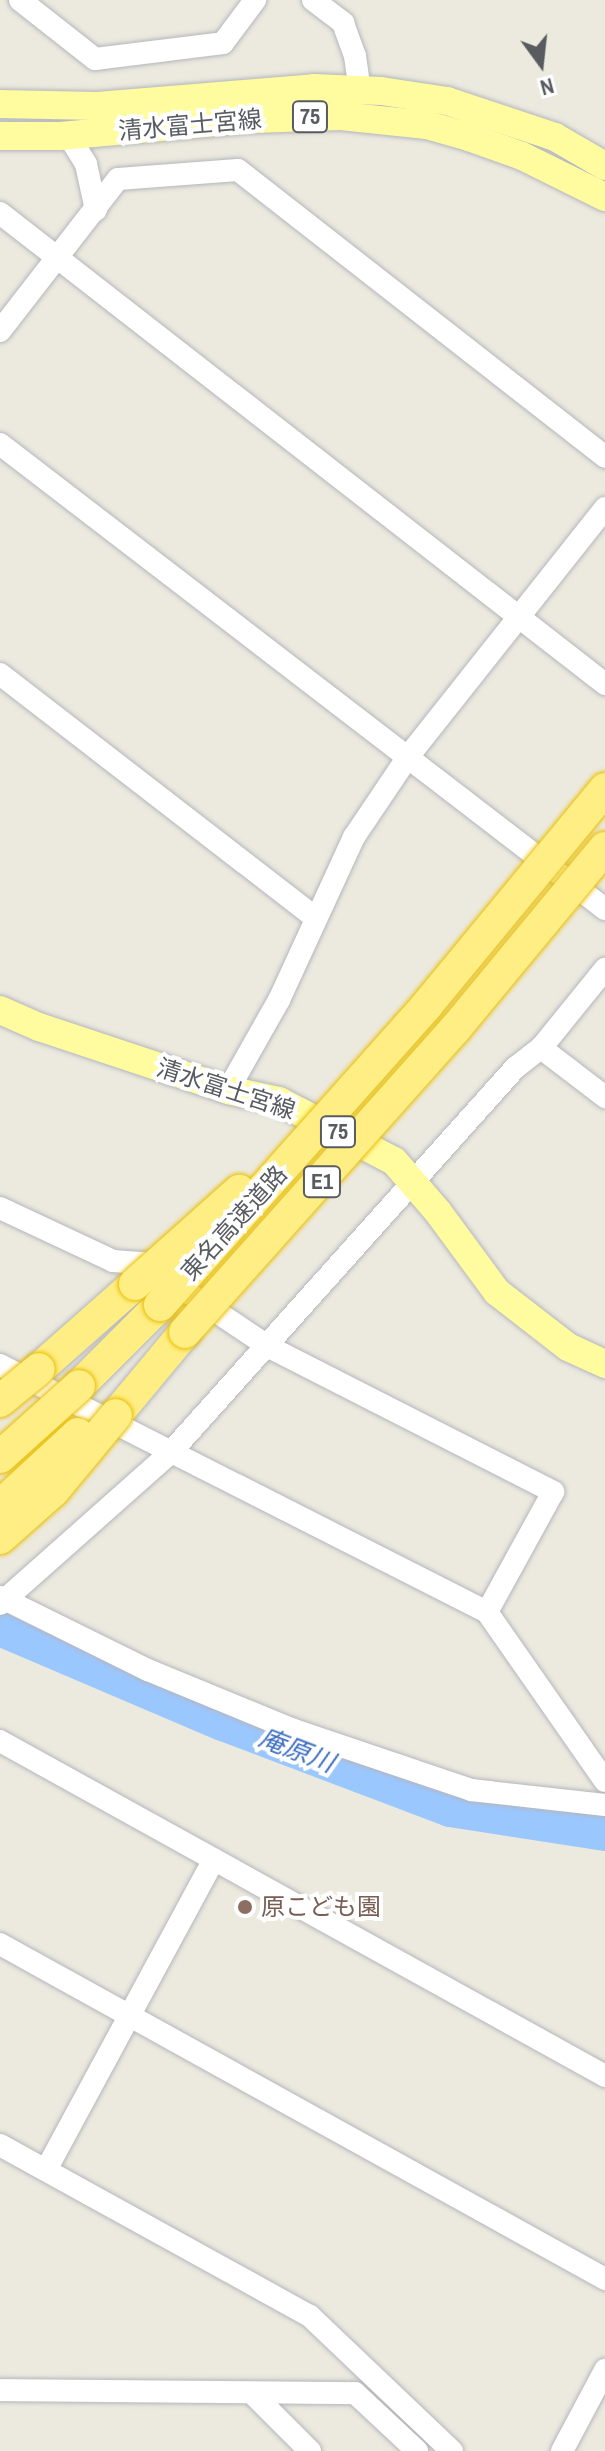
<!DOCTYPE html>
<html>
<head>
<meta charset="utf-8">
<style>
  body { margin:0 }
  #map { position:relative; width:605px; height:2451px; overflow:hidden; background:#eceadf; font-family:"Archivo Narrow","Noto Sans JP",sans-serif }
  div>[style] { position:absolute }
  .river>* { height:38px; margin:-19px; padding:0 19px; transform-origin:19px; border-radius:19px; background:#9bc7ff }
  .roads { filter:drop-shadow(0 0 2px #b5b6bc) drop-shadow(0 0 2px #b5b6bc) }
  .minor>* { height:22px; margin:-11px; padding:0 11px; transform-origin:11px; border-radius:11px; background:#fff }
  .major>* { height:28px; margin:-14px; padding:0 14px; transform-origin:14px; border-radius:14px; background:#fffca0 }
  .highway>* { height:32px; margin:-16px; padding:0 16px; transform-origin:16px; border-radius:16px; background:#feee83 }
  .bridges { filter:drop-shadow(0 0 2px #eabe00) drop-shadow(0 0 2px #eabe00) }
  .highway-bridge>* { height:32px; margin:-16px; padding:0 16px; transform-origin:16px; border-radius:16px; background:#feee83 }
  .dots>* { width:22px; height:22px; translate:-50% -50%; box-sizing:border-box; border:4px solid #fff; border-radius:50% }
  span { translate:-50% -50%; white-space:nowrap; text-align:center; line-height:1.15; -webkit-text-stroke:8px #fff; paint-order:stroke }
  .shield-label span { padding:2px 6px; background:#fff; border:2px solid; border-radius:6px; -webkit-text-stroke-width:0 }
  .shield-label { font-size:22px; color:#585b60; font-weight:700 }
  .street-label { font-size:24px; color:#585b60 }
  .education-label { font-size:24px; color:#785e54 }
  .left { translate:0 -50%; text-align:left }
  .water-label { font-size:26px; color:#3d6ec3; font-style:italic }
  .north { position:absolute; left:501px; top:24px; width:80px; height:80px; -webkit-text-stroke:6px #fff; paint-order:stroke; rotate:165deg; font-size:22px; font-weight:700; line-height:32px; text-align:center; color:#585b60 }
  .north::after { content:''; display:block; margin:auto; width:28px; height:36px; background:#585b60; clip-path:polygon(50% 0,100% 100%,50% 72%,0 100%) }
</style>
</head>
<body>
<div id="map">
  <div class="river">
    <div style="left:0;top:1627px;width:242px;rotate:23.1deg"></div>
    <div style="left:223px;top:1722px;width:243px;rotate:20.7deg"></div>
    <div style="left:450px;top:1808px;width:157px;rotate:8.8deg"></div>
  </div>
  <div class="roads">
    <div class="minor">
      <div style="left:20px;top:0;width:95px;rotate:38.2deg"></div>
      <div style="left:95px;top:59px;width:129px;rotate:-7.1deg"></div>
      <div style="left:223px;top:43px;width:54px;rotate:-53.3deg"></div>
      <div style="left:313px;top:0;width:38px;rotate:37deg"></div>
      <div style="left:343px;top:23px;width:35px;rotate:70deg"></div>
      <div style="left:355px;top:56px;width:34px;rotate:82deg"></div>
      <div style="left:68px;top:135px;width:34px;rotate:58deg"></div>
      <div style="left:86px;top:164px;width:47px;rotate:77.7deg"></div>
      <div style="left:0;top:213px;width:767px;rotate:37.9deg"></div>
      <div style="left:0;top:331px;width:192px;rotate:-52.2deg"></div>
      <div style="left:118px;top:179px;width:120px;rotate:-4.3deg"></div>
      <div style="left:238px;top:170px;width:466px;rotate:38deg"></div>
      <div style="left:0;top:444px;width:763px;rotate:37.55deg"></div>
      <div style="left:0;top:674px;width:397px;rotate:37.7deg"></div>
      <div style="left:541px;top:1048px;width:81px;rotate:37.4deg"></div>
      <div style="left:228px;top:1090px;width:103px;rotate:-60.5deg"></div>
      <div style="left:279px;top:1000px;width:179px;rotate:-65.3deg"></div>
      <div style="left:354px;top:837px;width:95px;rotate:-56.1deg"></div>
      <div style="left:407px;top:758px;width:319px;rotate:-51.6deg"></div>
      <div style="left:0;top:1208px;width:125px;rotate:25.1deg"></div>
      <div style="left:113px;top:1261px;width:31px;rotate:4deg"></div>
      <div style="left:144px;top:1263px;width:151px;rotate:33.9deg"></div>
      <div style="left:269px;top:1347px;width:319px;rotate:27deg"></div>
      <div style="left:553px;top:1492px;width:137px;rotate:118.8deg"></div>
      <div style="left:0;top:1365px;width:546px;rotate:26.89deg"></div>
      <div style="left:487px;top:1612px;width:206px;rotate:55.1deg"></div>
      <div style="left:0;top:1597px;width:165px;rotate:26.3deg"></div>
      <div style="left:148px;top:1670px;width:155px;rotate:22.4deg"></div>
      <div style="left:291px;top:1729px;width:190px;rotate:18.7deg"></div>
      <div style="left:471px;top:1790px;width:135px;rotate:6.4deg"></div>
      <div style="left:0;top:1604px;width:229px;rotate:-41.6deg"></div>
      <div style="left:171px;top:1452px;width:516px;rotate:-48.14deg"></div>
      <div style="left:515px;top:1068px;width:33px;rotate:-38deg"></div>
      <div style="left:541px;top:1048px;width:102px;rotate:-51deg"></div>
      <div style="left:0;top:1741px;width:692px;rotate:28.97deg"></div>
      <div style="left:0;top:1944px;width:692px;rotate:28.97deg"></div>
      <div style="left:0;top:2145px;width:354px;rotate:28.9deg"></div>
      <div style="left:310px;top:2316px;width:196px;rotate:43.6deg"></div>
      <div style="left:46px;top:2170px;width:353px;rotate:-61.6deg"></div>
      <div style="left:0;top:2390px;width:355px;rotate:0.5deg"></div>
      <div style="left:355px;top:2393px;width:85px;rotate:43.1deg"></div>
      <div style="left:252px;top:2393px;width:82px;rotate:45deg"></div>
      <div style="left:562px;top:2451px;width:92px;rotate:-62deg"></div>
    </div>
    <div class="major">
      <div style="left:0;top:104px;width:97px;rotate:1.2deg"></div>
      <div style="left:97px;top:106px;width:218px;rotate:-4.7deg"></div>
      <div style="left:314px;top:88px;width:67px;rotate:2.6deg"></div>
      <div style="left:381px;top:91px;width:67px;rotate:8.6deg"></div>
      <div style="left:447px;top:101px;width:114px;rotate:18.4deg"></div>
      <div style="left:555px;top:137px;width:58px;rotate:30.1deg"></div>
      <div style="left:0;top:136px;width:60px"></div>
      <div style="left:60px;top:136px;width:193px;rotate:-5.1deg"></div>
      <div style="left:252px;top:119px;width:89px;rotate:-1.9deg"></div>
      <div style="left:341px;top:116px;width:86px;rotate:6deg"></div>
      <div style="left:427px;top:125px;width:44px;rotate:15.9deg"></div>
      <div style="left:469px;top:137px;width:56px;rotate:19.7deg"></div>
      <div style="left:522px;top:156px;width:93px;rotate:26.3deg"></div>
      <div style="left:0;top:1010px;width:43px;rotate:23.6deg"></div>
      <div style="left:39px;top:1027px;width:199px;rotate:18.4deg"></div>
      <div style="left:228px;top:1090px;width:52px;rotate:12.2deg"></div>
      <div style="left:279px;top:1101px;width:130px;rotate:27.6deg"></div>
      <div style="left:394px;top:1161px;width:67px;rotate:49.2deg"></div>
      <div style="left:438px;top:1212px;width:99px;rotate:53.6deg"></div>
      <div style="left:497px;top:1292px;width:90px;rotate:37.8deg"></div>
      <div style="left:568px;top:1347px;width:41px;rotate:24.7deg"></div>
    </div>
    <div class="highway">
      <div style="left:39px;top:1369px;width:128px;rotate:-41.5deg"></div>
      <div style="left:79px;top:1386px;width:115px;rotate:-45deg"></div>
      <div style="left:116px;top:1415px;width:108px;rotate:-50.3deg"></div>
    </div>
  </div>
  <div class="bridges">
    <div class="highway-bridge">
      <div style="left:135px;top:1284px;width:140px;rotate:-41.8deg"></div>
      <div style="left:160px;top:1305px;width:402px;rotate:-48.3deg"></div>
      <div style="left:427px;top:1005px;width:280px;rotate:-50.5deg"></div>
      <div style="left:185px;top:1332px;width:406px;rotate:-48.3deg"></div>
      <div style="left:455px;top:1029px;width:235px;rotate:-50.4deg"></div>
      <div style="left:0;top:1401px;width:50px;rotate:-39.4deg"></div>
      <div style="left:0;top:1457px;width:106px;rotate:-41.9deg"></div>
      <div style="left:0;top:1506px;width:106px;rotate:-42.7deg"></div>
      <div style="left:0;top:1538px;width:72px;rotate:-41.6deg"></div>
      <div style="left:54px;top:1490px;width:97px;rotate:-50.4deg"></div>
    </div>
  </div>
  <div class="dots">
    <div style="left:245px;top:1907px;background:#8d6e63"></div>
  </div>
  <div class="shield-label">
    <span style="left:310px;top:117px">75</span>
    <span style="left:338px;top:1132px">75</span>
    <span style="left:322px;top:1182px">E1</span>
  </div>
  <div class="street-label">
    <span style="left:190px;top:125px;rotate:-5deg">清水富士宮線</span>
    <span style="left:226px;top:1089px;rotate:18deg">清水富士宮線</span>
    <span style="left:234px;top:1223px;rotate:-48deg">東名高速道路</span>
  </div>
  <div class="education-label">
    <span class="left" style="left:261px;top:1907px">原こども園</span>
  </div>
  <div class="water-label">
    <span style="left:297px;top:1750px;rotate:21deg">庵原川</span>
  </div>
  <div class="north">N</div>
</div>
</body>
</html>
